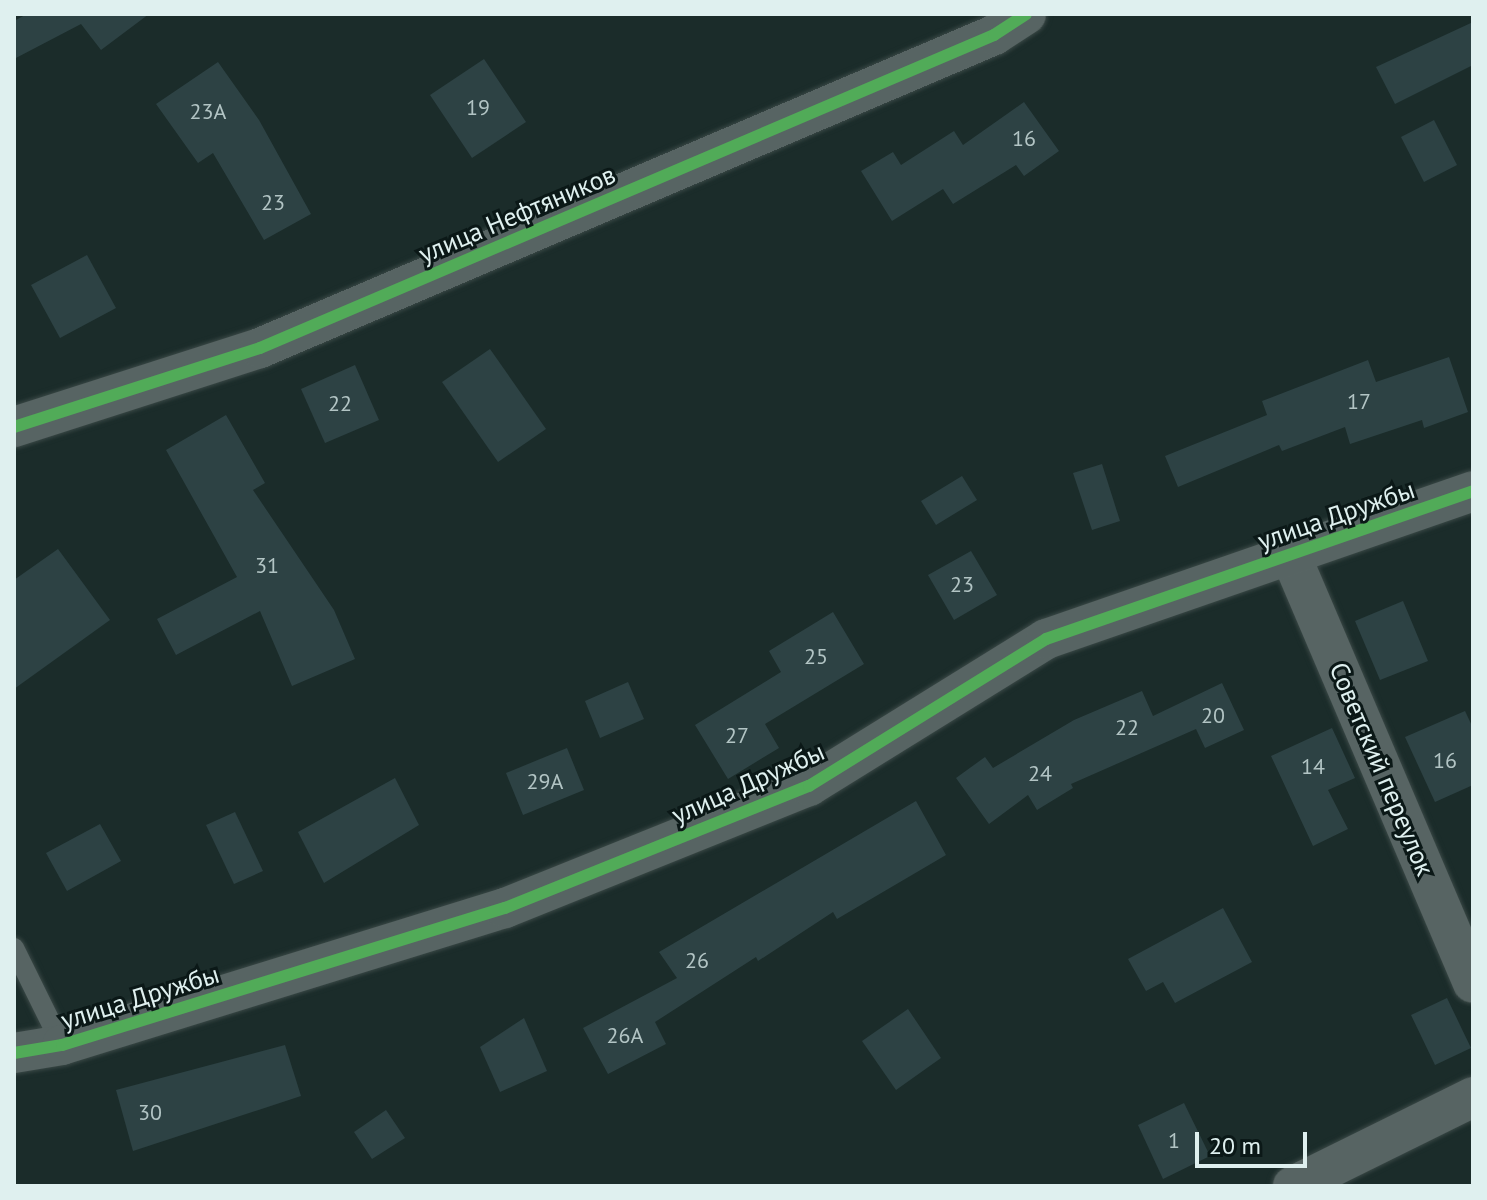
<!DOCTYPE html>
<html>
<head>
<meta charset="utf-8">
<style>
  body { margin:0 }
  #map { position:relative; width:1487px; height:1200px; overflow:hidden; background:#1b2c2a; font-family:"PT Sans",sans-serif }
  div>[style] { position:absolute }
  .building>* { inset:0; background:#2d4244 }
  .roads { filter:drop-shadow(0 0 2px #3a4846) drop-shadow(0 0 2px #3a4846) }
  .service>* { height:20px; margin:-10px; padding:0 10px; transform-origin:10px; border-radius:10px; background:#576463 }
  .minor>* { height:40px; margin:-20px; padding:0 20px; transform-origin:20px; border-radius:20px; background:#576463 }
  .cycleway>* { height:12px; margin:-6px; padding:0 6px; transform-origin:6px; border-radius:6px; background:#51ab58 }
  span { translate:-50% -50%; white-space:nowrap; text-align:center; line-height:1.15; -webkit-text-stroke:6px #0b1817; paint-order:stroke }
  .number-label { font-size:22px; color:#b2c4c4 }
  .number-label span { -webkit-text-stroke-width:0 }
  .street-label { font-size:26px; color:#dff0ef }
  .frame { position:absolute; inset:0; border:16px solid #dff0ef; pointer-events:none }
  .scale { position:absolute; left:1195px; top:1132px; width:112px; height:36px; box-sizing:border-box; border:4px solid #dff0ef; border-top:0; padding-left:10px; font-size:24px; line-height:28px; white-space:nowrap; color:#dff0ef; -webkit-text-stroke:6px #0b1817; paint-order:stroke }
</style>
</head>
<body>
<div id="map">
  <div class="building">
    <div style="clip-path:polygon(27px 14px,149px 14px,101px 50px,81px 24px,14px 59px,14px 21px)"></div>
    <div style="clip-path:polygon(1473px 22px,1473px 65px,1395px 104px,1376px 67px)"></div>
    <div style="clip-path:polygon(484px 59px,526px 122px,472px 158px,430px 95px)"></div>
    <div style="clip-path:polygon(218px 62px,259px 120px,311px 214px,264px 240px,213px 153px,198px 163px,156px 104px)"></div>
    <div style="clip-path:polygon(1024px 102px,1059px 151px,1024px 176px,1016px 165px,953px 204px,943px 189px,892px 221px,861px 171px,893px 152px,901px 165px,954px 131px,963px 145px)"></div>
    <div style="clip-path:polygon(1434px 120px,1457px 165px,1424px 182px,1401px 137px)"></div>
    <div style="clip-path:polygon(87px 255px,116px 308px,60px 338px,31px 285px)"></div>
    <div style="clip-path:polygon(490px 349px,546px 429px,498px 462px,442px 382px)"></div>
    <div style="clip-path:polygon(1449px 357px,1468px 412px,1424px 428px,1422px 420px,1350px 444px,1345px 427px,1282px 451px,1279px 445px,1178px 487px,1165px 456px,1267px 415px,1262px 401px,1368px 360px,1376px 382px)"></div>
    <div style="clip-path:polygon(355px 365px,379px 420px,325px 443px,301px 389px)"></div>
    <div style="clip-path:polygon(226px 415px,265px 483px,253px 490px,334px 610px,355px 659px,292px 686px,260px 611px,176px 655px,157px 619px,237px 577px,166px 450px)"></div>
    <div style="clip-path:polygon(1102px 464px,1120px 521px,1092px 530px,1073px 473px)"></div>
    <div style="clip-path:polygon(962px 476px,977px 500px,936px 525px,921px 501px)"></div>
    <div style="clip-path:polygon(58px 549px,110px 620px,14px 689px,14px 580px)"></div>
    <div style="clip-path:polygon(971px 551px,997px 595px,954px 620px,928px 575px)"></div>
    <div style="clip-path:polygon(1403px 601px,1428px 661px,1380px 680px,1355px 621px)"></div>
    <div style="clip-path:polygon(833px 612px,864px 664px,765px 724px,779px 748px,728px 779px,695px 725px,781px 672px,769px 651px)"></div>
    <div style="clip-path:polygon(628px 682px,644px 719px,600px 738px,585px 701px)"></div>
    <div style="clip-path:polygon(1222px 683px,1244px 730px,1205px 748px,1196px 729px,1071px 784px,1073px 788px,1037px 810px,1028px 795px,989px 824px,956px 778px,985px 757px,993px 768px,1074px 720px,1142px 691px,1153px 716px)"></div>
    <div style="clip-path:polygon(1465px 711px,1473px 728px,1473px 785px,1435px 802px,1405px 737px)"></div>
    <div style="clip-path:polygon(1332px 728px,1355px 778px,1328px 790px,1348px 829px,1313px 846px,1271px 756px)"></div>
    <div style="clip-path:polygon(567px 748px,584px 790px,523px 815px,506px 773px)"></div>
    <div style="clip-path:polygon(395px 778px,419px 825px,324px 883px,298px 832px)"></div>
    <div style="clip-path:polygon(916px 801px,946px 855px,837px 919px,833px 912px,758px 961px,756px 957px,655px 1022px,666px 1044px,608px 1074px,583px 1028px,677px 978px,659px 952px)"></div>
    <div style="clip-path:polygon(235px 812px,263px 871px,234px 884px,206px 825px)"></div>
    <div style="clip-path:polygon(100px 824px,121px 861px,67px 891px,46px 853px)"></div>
    <div style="clip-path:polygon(1223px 908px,1252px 962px,1175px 1003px,1163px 982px,1146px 991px,1128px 959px)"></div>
    <div style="clip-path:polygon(1447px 998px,1471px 1048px,1435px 1065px,1411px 1015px)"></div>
    <div style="clip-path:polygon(908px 1009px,941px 1058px,896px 1090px,862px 1041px)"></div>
    <div style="clip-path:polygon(524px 1018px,547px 1071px,500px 1092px,480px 1047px)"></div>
    <div style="clip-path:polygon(285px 1045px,301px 1096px,133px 1151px,116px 1090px)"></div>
    <div style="clip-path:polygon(1184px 1103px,1210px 1156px,1163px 1179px,1138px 1125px)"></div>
    <div style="clip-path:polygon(386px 1110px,405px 1138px,372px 1159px,354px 1132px)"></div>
  </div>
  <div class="roads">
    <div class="service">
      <div style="left:14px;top:948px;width:108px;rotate:63.7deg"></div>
    </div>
    <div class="minor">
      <div style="left:14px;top:427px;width:258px;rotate:-17.8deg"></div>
      <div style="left:260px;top:348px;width:798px;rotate:-23.09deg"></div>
      <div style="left:994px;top:35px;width:38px;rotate:-33deg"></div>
      <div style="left:1290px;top:554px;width:466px;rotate:66.9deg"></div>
      <div style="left:14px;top:1053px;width:49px;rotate:-9.5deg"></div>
      <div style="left:62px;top:1045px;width:464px;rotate:-17.2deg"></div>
      <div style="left:505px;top:908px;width:328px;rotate:-21.9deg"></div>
      <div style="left:809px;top:786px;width:279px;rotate:-31.8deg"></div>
      <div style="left:1046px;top:639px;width:452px;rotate:-19.1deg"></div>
      <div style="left:1293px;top:1186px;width:201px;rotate:-26.3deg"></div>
    </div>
  </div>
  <div class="cycleway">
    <div style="left:14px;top:427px;width:258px;rotate:-17.8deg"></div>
    <div style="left:260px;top:348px;width:798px;rotate:-23.09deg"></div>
    <div style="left:994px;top:35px;width:38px;rotate:-33deg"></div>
    <div style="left:14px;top:1053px;width:49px;rotate:-9.5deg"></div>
    <div style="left:62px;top:1045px;width:464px;rotate:-17.2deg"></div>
    <div style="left:505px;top:908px;width:328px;rotate:-21.9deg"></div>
    <div style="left:809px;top:786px;width:279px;rotate:-31.8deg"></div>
    <div style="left:1046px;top:639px;width:452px;rotate:-19.1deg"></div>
  </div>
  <div class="number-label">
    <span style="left:478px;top:108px">19</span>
    <span style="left:208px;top:112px">23А</span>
    <span style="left:1024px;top:139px">16</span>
    <span style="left:273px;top:203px">23</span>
    <span style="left:1359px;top:402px">17</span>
    <span style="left:340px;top:404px">22</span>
    <span style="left:267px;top:566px">31</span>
    <span style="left:962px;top:585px">23</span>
    <span style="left:816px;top:657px">25</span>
    <span style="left:1213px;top:716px">20</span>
    <span style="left:1127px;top:728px">22</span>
    <span style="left:737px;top:736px">27</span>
    <span style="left:1445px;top:761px">16</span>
    <span style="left:1313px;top:767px">14</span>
    <span style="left:1040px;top:774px">24</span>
    <span style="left:545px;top:782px">29А</span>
    <span style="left:697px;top:961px">26</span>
    <span style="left:625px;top:1036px">26А</span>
    <span style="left:150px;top:1113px">30</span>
    <span style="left:1174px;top:1141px">1</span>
  </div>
  <div class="street-label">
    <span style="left:517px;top:214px;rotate:-23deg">улица Нефтяников</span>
    <span style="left:1336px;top:515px;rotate:-19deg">улица Дружбы</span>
    <span style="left:1382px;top:769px;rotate:67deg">Советский переулок</span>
    <span style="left:748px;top:783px;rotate:-24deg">улица Дружбы</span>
    <span style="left:140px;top:997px;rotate:-17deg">улица Дружбы</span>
  </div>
  <div class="frame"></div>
  <div class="scale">20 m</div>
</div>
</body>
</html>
